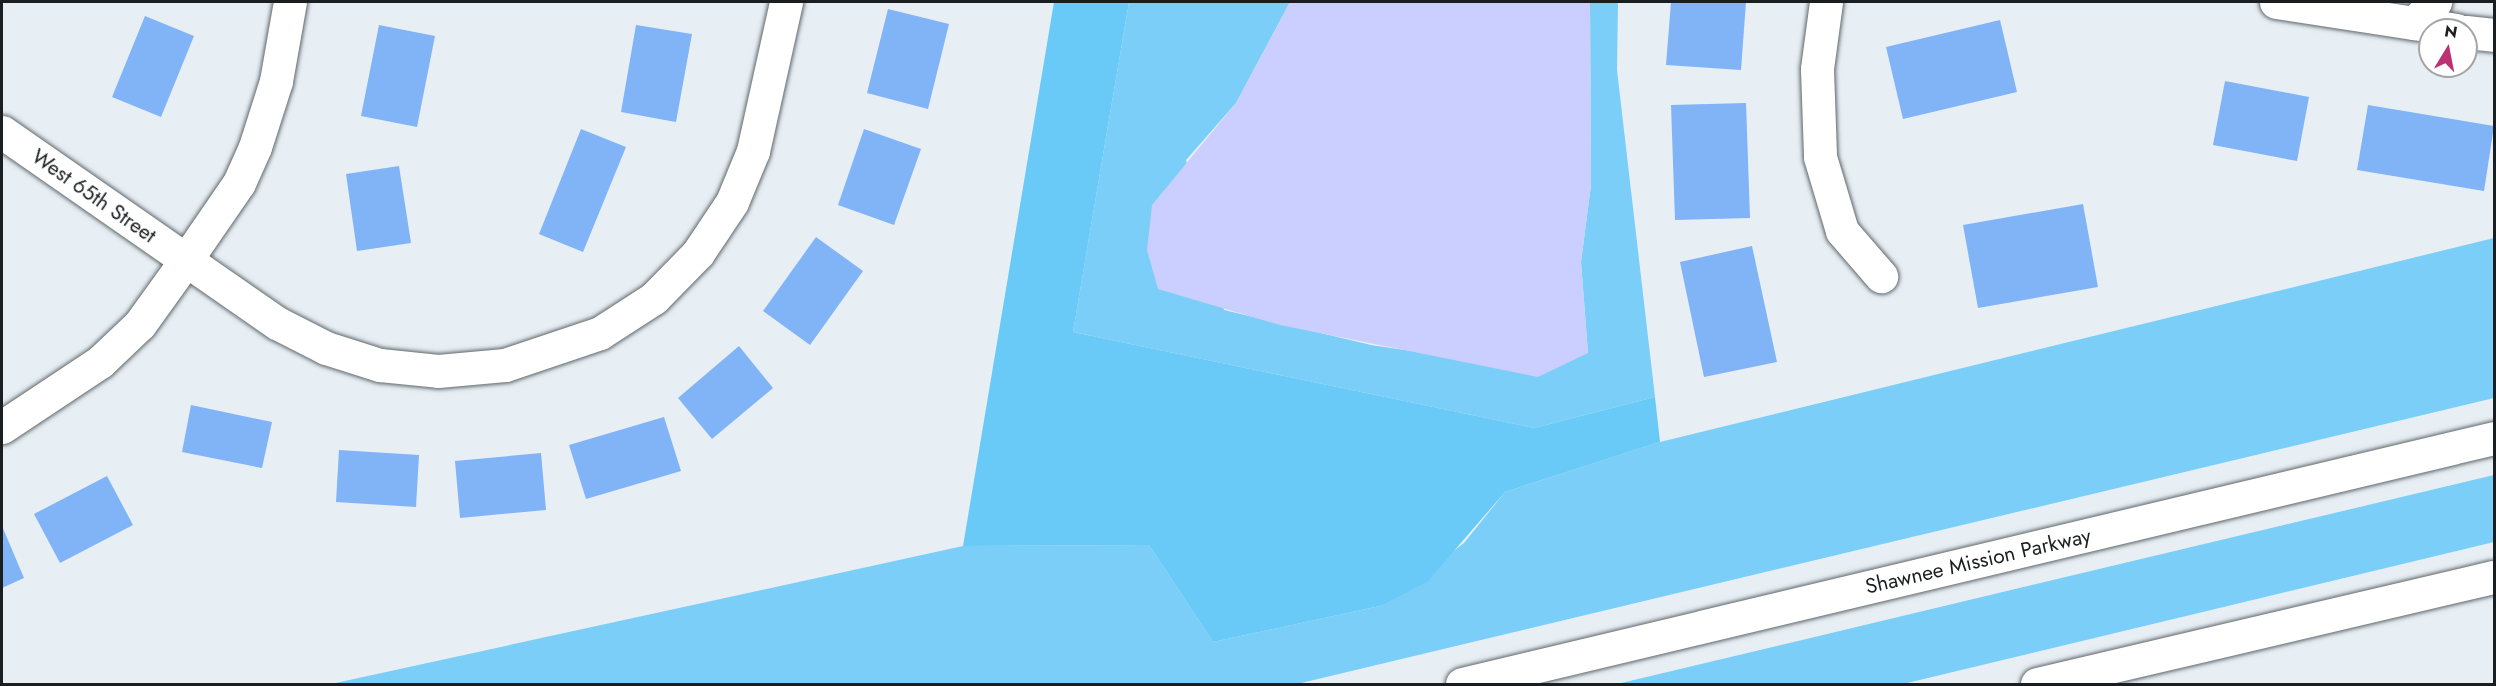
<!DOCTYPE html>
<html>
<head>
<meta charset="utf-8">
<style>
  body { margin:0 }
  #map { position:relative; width:2496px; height:686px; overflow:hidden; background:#e7eff4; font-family:Jost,sans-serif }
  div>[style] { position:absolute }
  .green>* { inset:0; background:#7acef7 }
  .forest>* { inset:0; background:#69caf7 }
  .water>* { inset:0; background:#cbcfff }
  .building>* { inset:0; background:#81b3f7 }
  .roads { filter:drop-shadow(0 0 2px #60676b) drop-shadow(0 0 2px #60676b) }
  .street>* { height:33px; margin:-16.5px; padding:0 16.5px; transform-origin:16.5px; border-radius:16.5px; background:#fff }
  .highway>* { height:33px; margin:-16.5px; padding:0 16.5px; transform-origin:16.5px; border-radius:16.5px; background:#fff }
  span { translate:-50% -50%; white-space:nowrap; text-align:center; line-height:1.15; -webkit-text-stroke:4.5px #fff; paint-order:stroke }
  .street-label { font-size:21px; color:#1b1e20 }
  .frame { position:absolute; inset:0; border:3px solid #1b1e20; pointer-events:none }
  .north { position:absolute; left:2418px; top:18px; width:60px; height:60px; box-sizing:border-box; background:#fff; border:2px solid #a4a5a6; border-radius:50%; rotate:10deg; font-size:16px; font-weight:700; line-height:24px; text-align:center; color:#1b1e20 }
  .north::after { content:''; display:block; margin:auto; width:21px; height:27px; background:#ba3272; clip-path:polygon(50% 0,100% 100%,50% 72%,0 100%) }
</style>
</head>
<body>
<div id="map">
  <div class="green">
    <div style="clip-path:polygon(1129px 2px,1290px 2px,1236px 103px,1186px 160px,1224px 310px,1371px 345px,1465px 359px,1588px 353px,1581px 262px,1591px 185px,1590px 2px,1618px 2px,1617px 70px,1655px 397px,1534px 428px,1073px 332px)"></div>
    <div style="clip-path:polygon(2494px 238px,2494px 398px,1297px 684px,331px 684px,963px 546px,1149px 545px,1213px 642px,1380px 606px,1464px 543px,1505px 492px,1660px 442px)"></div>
    <div style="clip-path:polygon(2494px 475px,2494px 542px,1903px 684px,1617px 684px)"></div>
  </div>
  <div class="forest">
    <div style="clip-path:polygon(1054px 2px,1129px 2px,1073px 332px,1534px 428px,1655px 397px,1660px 442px,1505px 492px,1427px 582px,1380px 606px,1213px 642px,1149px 545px,963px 546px)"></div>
  </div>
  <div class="water">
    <div style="clip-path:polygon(1290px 2px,1590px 2px,1591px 185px,1581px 262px,1588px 353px,1538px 377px,1280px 325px,1158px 289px,1147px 250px,1152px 205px,1236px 103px)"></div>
  </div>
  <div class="building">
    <div style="clip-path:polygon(1671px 2px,1746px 2px,1741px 70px,1666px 65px)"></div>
    <div style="clip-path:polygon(888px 9px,949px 24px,928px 109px,867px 93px)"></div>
    <div style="clip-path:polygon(145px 16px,194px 36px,161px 117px,112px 97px)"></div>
    <div style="clip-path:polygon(2000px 20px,2017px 92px,1903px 119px,1886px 47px)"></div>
    <div style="clip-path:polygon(379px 25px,435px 36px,417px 127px,361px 116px)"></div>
    <div style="clip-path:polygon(636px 25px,692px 34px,676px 122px,621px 112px)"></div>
    <div style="clip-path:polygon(2225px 81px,2309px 97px,2297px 161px,2213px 145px)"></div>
    <div style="clip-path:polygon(1746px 103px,1750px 218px,1675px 220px,1671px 105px)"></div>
    <div style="clip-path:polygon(2368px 105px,2494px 126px,2484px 191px,2357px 170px)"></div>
    <div style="clip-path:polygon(581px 129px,626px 147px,583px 252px,539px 234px)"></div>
    <div style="clip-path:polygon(864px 129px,921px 149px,894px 225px,838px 205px)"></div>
    <div style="clip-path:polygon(399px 166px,411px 243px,357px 251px,346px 174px)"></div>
    <div style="clip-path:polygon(2083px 204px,2098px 287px,1978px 308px,1963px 225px)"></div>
    <div style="clip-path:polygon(816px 237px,863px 271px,810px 345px,763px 311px)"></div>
    <div style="clip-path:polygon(1752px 246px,1777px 362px,1704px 377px,1680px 262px)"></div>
    <div style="clip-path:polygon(739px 346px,773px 388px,712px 439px,678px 398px)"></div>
    <div style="clip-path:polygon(191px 405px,272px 422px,262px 468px,182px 452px)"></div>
    <div style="clip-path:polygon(664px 417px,681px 471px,586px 499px,569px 445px)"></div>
    <div style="clip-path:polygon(339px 450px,419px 455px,416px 507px,336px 502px)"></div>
    <div style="clip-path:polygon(541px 453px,546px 510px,460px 518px,455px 461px)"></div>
    <div style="clip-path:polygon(107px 476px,133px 525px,60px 563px,34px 514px)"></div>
    <div style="clip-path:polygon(2px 526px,24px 578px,2px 588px)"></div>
  </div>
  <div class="roads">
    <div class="street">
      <div style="left:1826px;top:2px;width:68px;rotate:97.7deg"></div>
      <div style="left:1817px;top:69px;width:88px;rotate:88deg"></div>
      <div style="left:1820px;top:157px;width:77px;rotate:73.4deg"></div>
      <div style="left:1842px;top:231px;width:60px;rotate:49.1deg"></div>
      <div style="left:2276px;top:2px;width:140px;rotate:8.7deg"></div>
      <div style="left:2414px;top:23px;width:30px;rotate:-45deg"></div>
      <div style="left:2414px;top:23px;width:43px;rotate:9.5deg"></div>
      <div style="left:2466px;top:32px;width:28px;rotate:6deg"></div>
      <div style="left:2px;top:132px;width:335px;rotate:34.8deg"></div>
      <div style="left:277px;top:323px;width:55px;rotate:27deg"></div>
      <div style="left:326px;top:348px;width:57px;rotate:17.5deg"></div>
      <div style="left:380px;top:365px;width:58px;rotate:5.9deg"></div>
      <div style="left:438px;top:371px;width:67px;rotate:-5.1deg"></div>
      <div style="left:505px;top:365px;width:100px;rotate:-18.6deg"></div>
      <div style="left:600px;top:333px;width:64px;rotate:-32.9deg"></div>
      <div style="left:654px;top:298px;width:63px;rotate:-45.6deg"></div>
      <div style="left:698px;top:253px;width:61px;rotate:-56.3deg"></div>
      <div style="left:732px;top:202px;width:55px;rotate:-67.6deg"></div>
      <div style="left:753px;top:151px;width:153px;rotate:-77.5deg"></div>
      <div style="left:2px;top:427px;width:118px;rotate:-33.6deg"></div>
      <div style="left:100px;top:362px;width:55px;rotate:-43.5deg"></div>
      <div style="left:140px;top:324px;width:79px;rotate:-54.3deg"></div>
      <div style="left:186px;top:260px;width:93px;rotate:-55.5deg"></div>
      <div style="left:239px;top:183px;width:39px;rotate:-66deg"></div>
      <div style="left:255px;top:147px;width:69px;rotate:-72.3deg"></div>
      <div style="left:276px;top:81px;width:80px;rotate:-80deg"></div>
    </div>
    <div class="highway">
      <div style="left:1462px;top:684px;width:1061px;rotate:-13.41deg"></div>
      <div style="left:2037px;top:684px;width:469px;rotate:-13.2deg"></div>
    </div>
  </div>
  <div class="street-label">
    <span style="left:94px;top:196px;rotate:35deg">West 65th Street</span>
    <span style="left:1978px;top:561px;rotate:-13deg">Shawnee Mission Parkway</span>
  </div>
  <div class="frame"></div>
  <div class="north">N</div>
</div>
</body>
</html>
